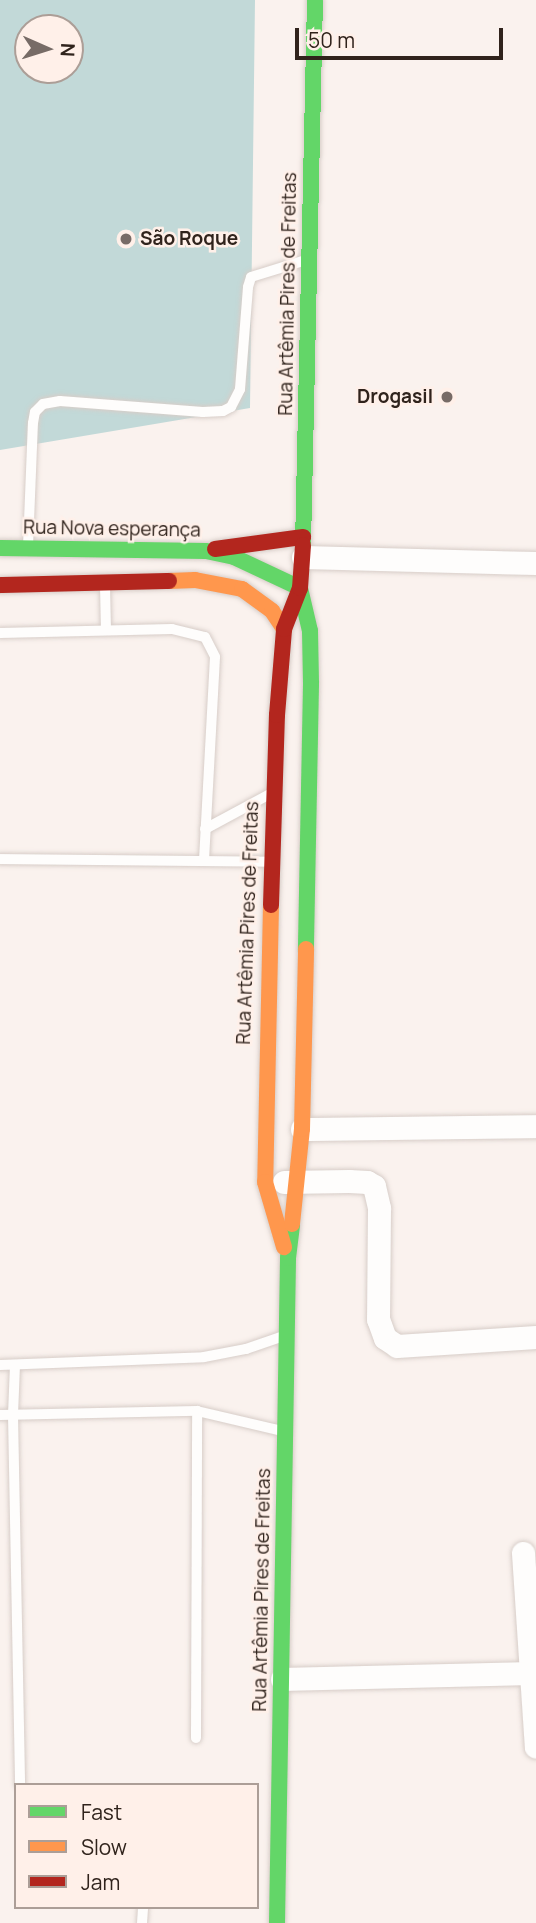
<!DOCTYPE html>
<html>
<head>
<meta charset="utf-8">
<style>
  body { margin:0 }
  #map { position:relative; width:536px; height:1923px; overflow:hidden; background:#faf2ee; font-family:Manrope,sans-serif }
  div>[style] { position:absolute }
  .building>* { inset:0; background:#c2d9d8 }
  .roads { filter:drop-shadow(0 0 2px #d7cdc8) drop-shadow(0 0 2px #d7cdc8) }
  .lane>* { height:10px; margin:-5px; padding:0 5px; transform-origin:5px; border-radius:5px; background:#fefdfc }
  .street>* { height:23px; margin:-11.5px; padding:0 11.5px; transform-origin:11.5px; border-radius:11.5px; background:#fefdfc }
  .fast>* { height:16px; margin:-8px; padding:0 8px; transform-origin:8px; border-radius:8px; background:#63d668 }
  .slow>* { height:16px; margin:-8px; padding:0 8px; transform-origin:8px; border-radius:8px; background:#ff974d }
  .jam>* { height:16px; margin:-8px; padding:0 8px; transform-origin:8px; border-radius:8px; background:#b3261e }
  .dots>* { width:19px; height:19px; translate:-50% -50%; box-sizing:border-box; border:4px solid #fff0e9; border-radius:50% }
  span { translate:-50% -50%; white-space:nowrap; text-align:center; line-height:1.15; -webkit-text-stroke:5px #fff0e9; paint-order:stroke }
  .poi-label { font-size:19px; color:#30231c; font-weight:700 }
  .left { translate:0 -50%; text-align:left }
  .right { translate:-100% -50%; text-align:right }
  .street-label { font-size:19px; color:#30231c }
  .legend { position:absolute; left:14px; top:1783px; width:245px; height:126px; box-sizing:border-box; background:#fff0e9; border:2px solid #ac9e97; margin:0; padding:9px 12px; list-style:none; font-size:21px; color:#30231c }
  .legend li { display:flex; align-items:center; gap:14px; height:35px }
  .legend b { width:35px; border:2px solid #ac9e97 }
  .north { position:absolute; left:14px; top:14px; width:70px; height:70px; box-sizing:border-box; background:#fff0e9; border:2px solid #ac9e97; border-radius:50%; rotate:93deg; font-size:19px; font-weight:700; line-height:28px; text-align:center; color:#30231c }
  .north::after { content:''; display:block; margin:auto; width:24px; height:32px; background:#776b66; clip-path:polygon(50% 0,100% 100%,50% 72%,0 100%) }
  .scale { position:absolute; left:295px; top:28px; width:208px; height:32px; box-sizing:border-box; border:4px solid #30231c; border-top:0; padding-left:9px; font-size:21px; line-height:24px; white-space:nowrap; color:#30231c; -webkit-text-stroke:5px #fff0e9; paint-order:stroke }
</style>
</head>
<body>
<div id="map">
  <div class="building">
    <div style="clip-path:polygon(evenodd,0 0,255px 0,250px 408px,0 450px,0 0,28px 28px,70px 28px,70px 70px,28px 70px,28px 28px)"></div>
  </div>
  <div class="roads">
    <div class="lane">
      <div style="left:28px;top:546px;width:123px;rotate:-87.7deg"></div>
      <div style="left:33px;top:423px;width:11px;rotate:-80deg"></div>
      <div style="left:35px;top:412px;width:11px;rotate:-45deg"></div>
      <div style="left:43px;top:404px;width:17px;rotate:-10deg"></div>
      <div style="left:60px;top:401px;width:143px;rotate:4.4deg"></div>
      <div style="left:203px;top:412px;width:20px;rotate:-3deg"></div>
      <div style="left:223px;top:411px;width:9px;rotate:-27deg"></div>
      <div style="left:231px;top:407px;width:20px;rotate:-63deg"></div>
      <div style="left:240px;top:389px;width:102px;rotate:-85.5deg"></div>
      <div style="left:248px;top:287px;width:10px;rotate:-73deg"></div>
      <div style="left:251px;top:277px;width:58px;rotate:-17.2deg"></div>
      <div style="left:105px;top:586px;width:43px;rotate:88.7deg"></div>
      <div style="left:0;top:633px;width:172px;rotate:-1.3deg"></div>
      <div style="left:172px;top:629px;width:34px;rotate:14deg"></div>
      <div style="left:205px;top:637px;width:22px;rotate:63deg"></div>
      <div style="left:215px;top:657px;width:203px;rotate:93.1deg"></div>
      <div style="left:205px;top:829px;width:74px;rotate:-28.3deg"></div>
      <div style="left:0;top:859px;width:268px;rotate:0.6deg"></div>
      <div style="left:0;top:1365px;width:204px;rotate:-2.2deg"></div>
      <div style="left:204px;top:1357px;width:43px;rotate:-10.8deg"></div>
      <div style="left:246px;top:1349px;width:39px;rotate:-19deg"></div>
      <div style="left:15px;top:1365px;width:50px;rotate:92.3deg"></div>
      <div style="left:13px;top:1415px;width:369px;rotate:88.9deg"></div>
      <div style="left:0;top:1415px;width:197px;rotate:-1.2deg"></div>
      <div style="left:197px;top:1411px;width:87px;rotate:13.2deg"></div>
      <div style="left:196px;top:1738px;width:327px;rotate:-89.8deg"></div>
      <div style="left:142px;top:1923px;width:16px;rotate:-86deg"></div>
    </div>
    <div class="street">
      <div style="left:303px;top:557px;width:233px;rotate:1.5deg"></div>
      <div style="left:302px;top:1129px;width:234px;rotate:-0.7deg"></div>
      <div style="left:284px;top:1182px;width:65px;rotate:-0.9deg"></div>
      <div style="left:349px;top:1181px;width:18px;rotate:3deg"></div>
      <div style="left:367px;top:1182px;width:8px;rotate:30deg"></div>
      <div style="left:374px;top:1186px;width:23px;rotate:77deg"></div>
      <div style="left:379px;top:1208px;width:111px;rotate:90.5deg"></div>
      <div style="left:378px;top:1319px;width:20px;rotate:70deg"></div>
      <div style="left:385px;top:1338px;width:14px;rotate:34deg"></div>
      <div style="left:397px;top:1346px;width:139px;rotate:-3.7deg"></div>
      <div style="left:523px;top:1553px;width:194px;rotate:86.2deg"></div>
      <div style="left:282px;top:1679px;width:249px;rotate:-1.4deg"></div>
    </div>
    <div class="fast">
      <div style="left:303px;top:545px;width:545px;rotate:-88.74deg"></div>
      <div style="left:0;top:548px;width:206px;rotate:0.8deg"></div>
      <div style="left:206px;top:551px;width:29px;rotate:12deg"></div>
      <div style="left:234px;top:557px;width:73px;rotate:25.2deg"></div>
      <div style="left:300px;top:588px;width:44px;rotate:76.9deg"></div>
      <div style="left:310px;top:631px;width:53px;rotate:88.9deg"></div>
      <div style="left:311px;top:684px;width:265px;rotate:91.1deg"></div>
      <div style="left:277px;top:1923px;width:665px;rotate:-89.05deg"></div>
      <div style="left:288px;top:1258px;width:34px;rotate:-83deg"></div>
    </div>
    <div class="slow">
      <div style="left:169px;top:581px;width:26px;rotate:-2deg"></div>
      <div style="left:195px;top:580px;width:48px;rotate:10.8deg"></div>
      <div style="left:242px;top:589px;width:37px;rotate:36deg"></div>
      <div style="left:272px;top:611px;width:22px;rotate:56deg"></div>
      <div style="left:271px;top:905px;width:277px;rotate:91.2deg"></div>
      <div style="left:265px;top:1182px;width:68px;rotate:73.7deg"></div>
      <div style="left:292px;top:1224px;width:96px;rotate:-84deg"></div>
      <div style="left:302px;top:1129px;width:180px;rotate:-88.7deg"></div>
    </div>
    <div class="jam">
      <div style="left:215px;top:549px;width:89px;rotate:-7.8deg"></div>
      <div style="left:0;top:585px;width:169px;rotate:-1.4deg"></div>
      <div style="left:271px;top:905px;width:190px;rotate:-88.2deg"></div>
      <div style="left:277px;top:715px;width:86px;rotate:-85.3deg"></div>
      <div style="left:284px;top:629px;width:44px;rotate:-68.7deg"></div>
      <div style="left:300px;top:588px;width:43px;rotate:-86deg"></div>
    </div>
  </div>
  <div class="dots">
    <div style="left:126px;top:239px;background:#776b66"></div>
    <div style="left:447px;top:397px;background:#776b66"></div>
  </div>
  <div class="poi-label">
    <span class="left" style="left:140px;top:239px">São Roque</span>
    <span class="right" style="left:433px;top:397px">Drogasil</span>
  </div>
  <div class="street-label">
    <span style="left:288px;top:294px;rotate:-89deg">Rua Artêmia Pires de Freitas</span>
    <span style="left:112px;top:529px;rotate:1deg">Rua Nova esperança</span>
    <span style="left:248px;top:923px;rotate:-88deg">Rua Artêmia Pires de Freitas</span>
    <span style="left:262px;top:1590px;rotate:-89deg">Rua Artêmia Pires de Freitas</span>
  </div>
  <ul class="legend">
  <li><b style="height:9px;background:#63d668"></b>Fast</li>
  <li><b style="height:9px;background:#ff974d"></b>Slow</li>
  <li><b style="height:9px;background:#b3261e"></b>Jam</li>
  </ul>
  <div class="north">N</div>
  <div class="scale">50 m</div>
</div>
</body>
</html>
